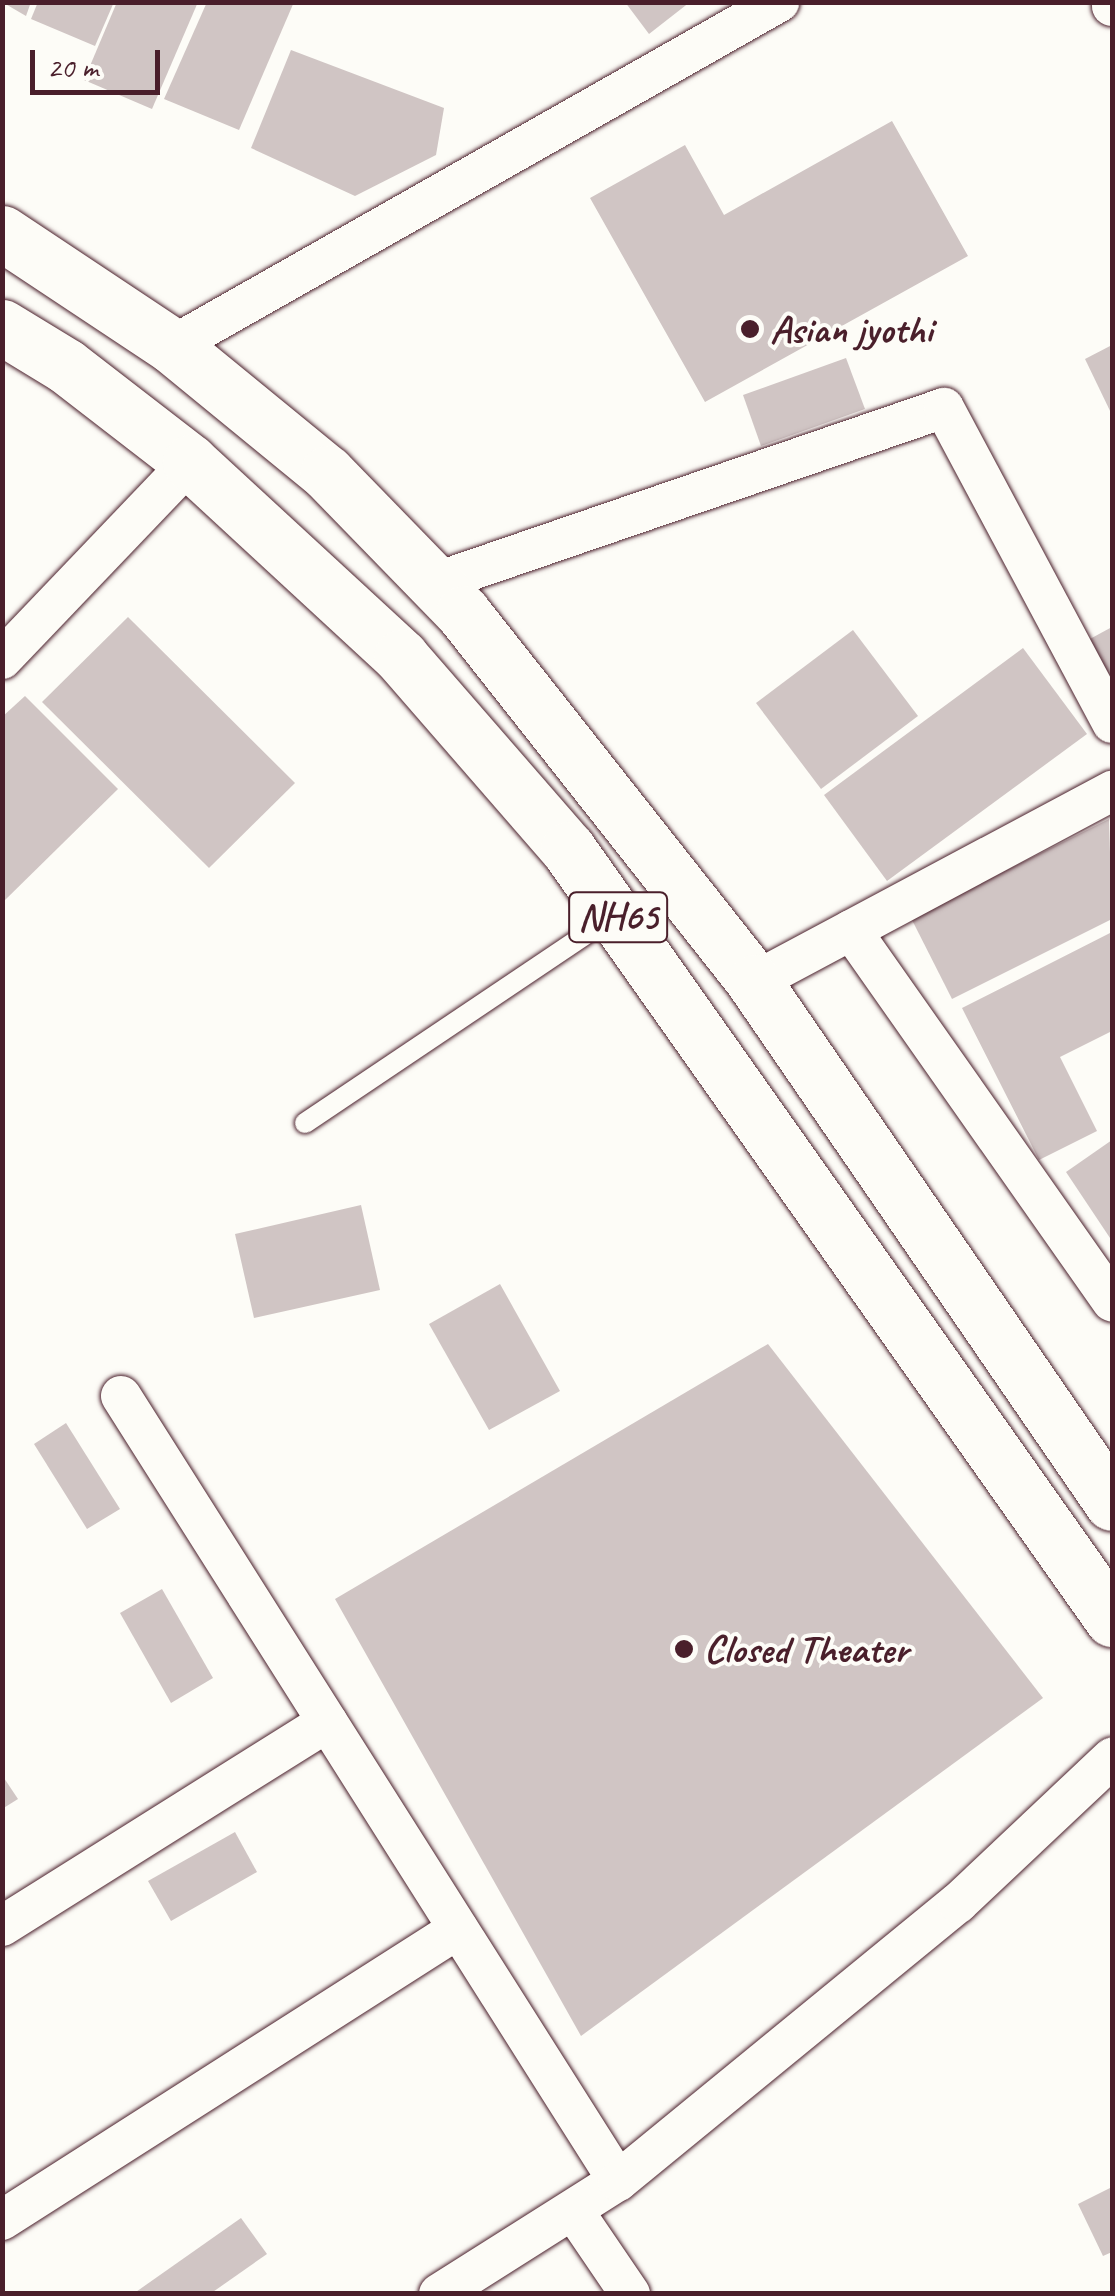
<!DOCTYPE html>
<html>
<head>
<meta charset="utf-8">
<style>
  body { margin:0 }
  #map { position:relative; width:1115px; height:2296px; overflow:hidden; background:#fdfcf7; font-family:Caveat,sans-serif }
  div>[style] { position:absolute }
  .building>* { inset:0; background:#d0c5c4 }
  .roads { filter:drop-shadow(0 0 2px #4a1f2b) drop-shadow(0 0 2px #4a1f2b) }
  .lane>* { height:20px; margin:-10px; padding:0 10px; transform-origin:10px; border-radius:10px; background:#fdfcf7 }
  .street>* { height:40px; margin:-20px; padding:0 20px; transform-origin:20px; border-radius:20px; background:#fdfcf7 }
  .highway>* { height:55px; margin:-27.5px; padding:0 27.5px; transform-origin:27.5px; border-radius:27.5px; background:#fdfcf7 }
  .dots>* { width:28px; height:28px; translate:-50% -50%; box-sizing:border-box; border:5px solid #fdfcf7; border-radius:50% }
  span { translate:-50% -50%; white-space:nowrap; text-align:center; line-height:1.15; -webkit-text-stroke:8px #fdfcf7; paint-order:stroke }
  .shield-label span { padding:2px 8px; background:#fdfcf7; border:2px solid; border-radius:8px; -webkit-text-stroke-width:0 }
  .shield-label { font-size:38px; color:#4a1f2b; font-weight:700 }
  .poi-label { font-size:40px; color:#4a1f2b; font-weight:700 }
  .left { translate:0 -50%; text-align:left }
  .frame { position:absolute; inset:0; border:5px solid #4a1f2b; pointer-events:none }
  .scale { position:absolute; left:30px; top:50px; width:130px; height:45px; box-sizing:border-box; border:5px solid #4a1f2b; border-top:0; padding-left:12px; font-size:30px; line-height:35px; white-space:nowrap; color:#4a1f2b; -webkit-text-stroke:8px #fdfcf7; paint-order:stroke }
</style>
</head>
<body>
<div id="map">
  <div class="building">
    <div style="clip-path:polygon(2px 2px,31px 2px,26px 16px)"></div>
    <div style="clip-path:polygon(38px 2px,114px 2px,95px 46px,31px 19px)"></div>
    <div style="clip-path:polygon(117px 2px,198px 2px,152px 109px,84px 80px)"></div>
    <div style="clip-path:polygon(207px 2px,294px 2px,239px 130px,164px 99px)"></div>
    <div style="clip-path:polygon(625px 2px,690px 2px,649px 34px)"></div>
    <div style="clip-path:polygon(291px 50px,444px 108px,436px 155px,355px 196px,251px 148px)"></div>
    <div style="clip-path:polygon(892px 121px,968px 256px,705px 402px,590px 198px,685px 145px,724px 215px)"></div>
    <div style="clip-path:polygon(1112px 345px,1112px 415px,1085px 359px)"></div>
    <div style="clip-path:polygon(846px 358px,865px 409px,761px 446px,743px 395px)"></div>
    <div style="clip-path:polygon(128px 617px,295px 783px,209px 868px,42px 702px)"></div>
    <div style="clip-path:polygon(1112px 627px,1112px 688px,1088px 640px)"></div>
    <div style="clip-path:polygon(853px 630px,918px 716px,821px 789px,756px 703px)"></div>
    <div style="clip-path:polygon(1023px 648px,1087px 734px,887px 881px,824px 795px)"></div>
    <div style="clip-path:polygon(25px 696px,118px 789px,2px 903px,2px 717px)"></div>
    <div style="clip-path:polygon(1109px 819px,1112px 919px,952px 999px,911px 918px)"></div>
    <div style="clip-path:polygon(1112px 932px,1112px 1031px,1060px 1057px,1097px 1131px,1039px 1160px,962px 1008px)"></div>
    <div style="clip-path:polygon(1112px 1140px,1112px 1241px,1066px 1172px)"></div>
    <div style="clip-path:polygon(361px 1205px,380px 1290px,254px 1318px,235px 1234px)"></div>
    <div style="clip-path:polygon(500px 1284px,560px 1391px,489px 1430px,429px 1324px)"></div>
    <div style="clip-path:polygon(768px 1344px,1043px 1698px,581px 2036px,335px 1599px)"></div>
    <div style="clip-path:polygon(66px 1423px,120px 1509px,87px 1529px,34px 1444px)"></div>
    <div style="clip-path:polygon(162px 1589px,213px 1678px,171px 1703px,120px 1613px)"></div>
    <div style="clip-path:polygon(2px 1775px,18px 1799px,2px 1809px)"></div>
    <div style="clip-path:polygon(235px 1832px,257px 1872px,171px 1921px,148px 1881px)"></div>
    <div style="clip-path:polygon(1112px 2187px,1112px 2252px,1103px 2256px,1078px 2204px)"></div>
    <div style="clip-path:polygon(241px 2218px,267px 2254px,210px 2294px,133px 2294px)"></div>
  </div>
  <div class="roads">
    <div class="lane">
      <div style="left:305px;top:1123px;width:372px;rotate:-33.9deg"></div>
    </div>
    <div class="street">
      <div style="left:1112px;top:2px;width:4px;rotate:90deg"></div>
      <div style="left:172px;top:346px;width:698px;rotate:-29.54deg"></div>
      <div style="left:434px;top:583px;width:539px;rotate:-18.94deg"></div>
      <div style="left:944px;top:408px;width:357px;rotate:61.9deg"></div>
      <div style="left:2px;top:659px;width:272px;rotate:-46.3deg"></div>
      <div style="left:851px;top:930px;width:454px;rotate:54.9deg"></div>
      <div style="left:754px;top:982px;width:406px;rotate:-28.1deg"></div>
      <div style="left:121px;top:1396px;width:929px;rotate:57.66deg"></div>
      <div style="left:2px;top:1926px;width:384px;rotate:-32.1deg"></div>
      <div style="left:575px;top:2213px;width:98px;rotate:55.8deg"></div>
      <div style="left:2px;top:2220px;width:541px;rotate:-32.54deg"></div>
      <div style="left:439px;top:2294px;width:212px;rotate:-32.3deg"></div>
      <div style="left:618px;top:2181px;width:439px;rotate:-39.3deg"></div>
      <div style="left:958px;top:1903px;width:212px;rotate:-43.3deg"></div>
    </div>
    <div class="highway">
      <div style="left:2px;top:233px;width:204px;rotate:33.6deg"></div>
      <div style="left:172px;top:346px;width:200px;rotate:39.3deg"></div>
      <div style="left:327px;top:473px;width:195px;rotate:45.8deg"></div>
      <div style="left:463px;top:613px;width:470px;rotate:51.7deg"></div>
      <div style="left:754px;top:982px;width:632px;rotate:55.51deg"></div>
      <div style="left:2px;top:327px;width:75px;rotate:31.4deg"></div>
      <div style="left:66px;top:366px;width:157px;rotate:37.7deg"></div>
      <div style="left:190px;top:462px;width:287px;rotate:42.7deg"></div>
      <div style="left:401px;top:657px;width:254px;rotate:49deg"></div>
      <div style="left:568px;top:849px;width:943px;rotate:54.76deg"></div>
    </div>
  </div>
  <div class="dots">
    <div style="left:750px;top:329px;background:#4a1f2b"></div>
    <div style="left:684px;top:1649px;background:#4a1f2b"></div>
  </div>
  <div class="shield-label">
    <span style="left:618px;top:917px">NH65</span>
  </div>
  <div class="poi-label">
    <span class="left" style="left:770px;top:329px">Asian jyothi</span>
    <span class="left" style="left:704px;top:1649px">Closed Theater</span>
  </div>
  <div class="frame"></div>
  <div class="scale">20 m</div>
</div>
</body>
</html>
